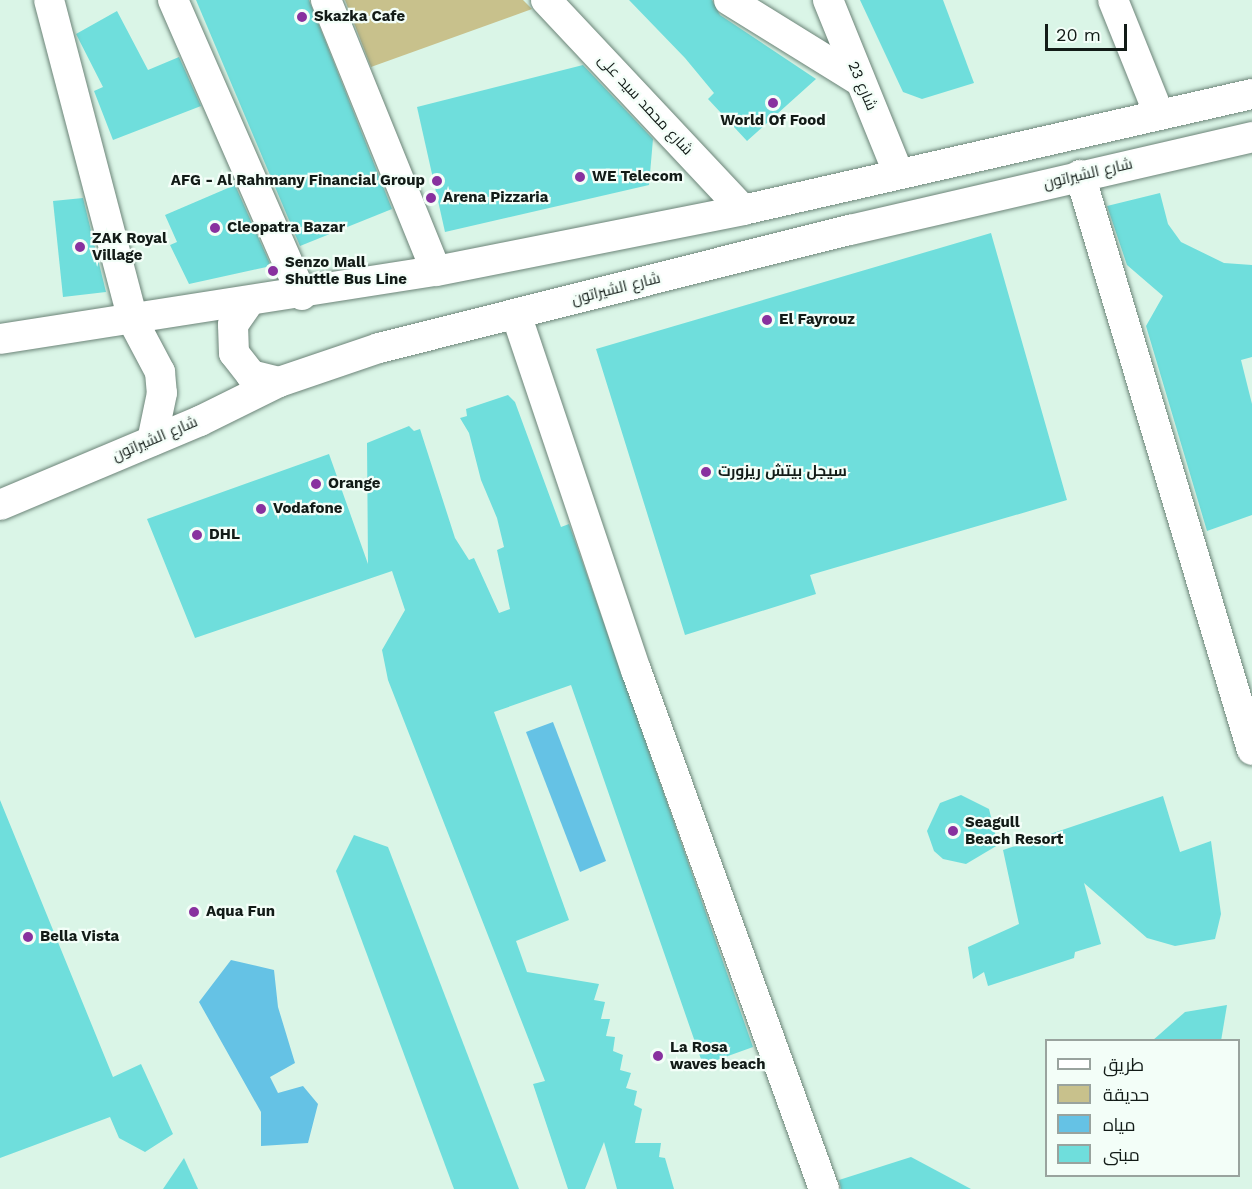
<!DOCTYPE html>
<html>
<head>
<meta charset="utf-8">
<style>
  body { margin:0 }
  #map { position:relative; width:1252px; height:1189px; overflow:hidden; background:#daf5e7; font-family:"Work Sans",Cairo,sans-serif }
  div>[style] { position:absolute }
  .green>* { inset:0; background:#c8c18c }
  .water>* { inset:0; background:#65c2e5 }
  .building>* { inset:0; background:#6fdedc }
  .roads { filter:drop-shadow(0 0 2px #6c8478) drop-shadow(0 0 2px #6c8478) }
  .minor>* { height:30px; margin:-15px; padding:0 15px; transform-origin:15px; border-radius:15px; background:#fff }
  .dots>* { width:16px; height:16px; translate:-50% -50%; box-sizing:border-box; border:3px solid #f3fef8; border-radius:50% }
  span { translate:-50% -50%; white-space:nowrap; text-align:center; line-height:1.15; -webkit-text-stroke:4.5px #f3fef8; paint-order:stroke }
  .poi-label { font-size:15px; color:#121b17; font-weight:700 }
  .left { translate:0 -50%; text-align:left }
  .right { translate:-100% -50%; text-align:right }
  .street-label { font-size:15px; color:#121b17 }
  .legend { position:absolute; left:1045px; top:1039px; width:195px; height:138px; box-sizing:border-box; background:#f3fef8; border:2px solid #99a39e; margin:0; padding:8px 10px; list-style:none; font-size:18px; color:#121b17 }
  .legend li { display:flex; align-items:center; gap:12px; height:30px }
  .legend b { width:30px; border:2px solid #99a39e }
  .scale { position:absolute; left:1045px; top:24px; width:82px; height:27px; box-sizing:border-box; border:3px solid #121b17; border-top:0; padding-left:8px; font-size:18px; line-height:21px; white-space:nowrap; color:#121b17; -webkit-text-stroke:4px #f3fef8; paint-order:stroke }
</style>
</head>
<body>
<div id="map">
  <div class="green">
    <div style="clip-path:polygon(345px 0,523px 0,532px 9px,371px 67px)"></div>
  </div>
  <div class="water">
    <div style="clip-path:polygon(553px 722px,606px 861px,580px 872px,526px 732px)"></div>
    <div style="clip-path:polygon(231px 960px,274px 970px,278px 1007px,295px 1063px,270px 1077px,278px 1093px,303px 1086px,318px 1104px,308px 1143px,261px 1146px,261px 1112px,199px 1002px)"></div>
  </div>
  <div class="building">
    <div style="clip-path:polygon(196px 0,309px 0,392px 209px,300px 246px)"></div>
    <div style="clip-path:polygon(629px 0,712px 0,720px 15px,816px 79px,747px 141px,708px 99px,714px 93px,685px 58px)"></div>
    <div style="clip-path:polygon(860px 0,943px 0,974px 83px,922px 99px,903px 92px)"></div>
    <div style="clip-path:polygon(117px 11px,148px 70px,179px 57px,201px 106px,113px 140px,94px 91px,103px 87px,76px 34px)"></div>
    <div style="clip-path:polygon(583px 65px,653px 139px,649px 185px,445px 232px,417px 107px)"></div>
    <div style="clip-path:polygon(235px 185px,271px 266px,189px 284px,170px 245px,177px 242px,165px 215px)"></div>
    <div style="clip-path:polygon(1160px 193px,1168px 224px,1181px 242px,1224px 263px,1252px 265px,1252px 357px,1241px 360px,1252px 404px,1252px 515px,1207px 531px,1146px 326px,1163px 296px,1127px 265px,1107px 206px)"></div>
    <div style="clip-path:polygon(83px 198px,106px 292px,63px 297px,53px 201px)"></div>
    <div style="clip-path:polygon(991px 233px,1067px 500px,810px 575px,816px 594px,685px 635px,596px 349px)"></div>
    <div style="clip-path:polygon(508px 395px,515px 402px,561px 527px,569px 524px,753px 1047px,703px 1065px,571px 685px,494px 712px,569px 920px,516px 941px,527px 972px,599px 984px,594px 1000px,605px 1002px,601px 1019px,610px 1019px,606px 1036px,615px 1037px,613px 1051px,623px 1055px,620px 1070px,631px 1073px,626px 1088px,637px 1091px,634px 1105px,642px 1109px,635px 1143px,661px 1143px,659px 1157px,665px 1158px,674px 1189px,617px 1189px,604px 1142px,585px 1189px,568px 1189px,533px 1084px,545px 1081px,388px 680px,382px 650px,405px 610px,392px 571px,195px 638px,147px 519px,329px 454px,368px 564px,367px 443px,409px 426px,414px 431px,420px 429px,455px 538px,469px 560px,474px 558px,499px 613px,510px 609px,497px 550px,504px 547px,497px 518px,481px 480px,469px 433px,460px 418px,467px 416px,466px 409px)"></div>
    <div style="clip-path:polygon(961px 795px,989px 809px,998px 845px,966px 864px,943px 859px,934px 851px,927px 831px,940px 803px)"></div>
    <div style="clip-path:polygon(1163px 796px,1180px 852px,1211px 841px,1221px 914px,1215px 939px,1175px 946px,1147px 938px,1084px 883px,1101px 944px,1075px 952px,1074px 958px,988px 986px,984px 972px,973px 979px,968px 947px,1019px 924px,1003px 850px)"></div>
    <div style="clip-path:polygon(0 800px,113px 1077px,141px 1064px,173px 1134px,145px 1152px,119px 1138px,110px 1117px,0 1158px)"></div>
    <div style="clip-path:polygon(354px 835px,388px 847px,519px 1189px,454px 1189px,336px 871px)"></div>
    <div style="clip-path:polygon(1227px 1005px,1221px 1041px,1152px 1041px,1185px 1012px)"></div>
    <div style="clip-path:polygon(911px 1157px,971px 1189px,841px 1189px,839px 1180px)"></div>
    <div style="clip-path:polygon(184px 1158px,198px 1189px,163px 1189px)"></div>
  </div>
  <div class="roads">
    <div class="minor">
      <div style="left:49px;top:0;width:332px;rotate:75.3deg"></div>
      <div style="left:133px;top:321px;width:58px;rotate:62.1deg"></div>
      <div style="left:160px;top:372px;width:21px;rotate:85deg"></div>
      <div style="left:162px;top:393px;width:49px;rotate:101.8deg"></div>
      <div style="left:173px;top:0;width:322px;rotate:66.4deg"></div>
      <div style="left:326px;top:0;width:292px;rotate:67.9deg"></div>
      <div style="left:546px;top:0;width:288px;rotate:46.8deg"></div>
      <div style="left:729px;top:0;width:152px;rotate:31.8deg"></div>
      <div style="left:828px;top:0;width:186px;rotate:67.9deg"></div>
      <div style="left:1113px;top:0;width:121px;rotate:68.1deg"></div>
      <div style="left:1080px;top:175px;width:600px;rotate:73.35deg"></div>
      <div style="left:249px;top:302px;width:28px;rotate:125deg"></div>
      <div style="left:233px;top:325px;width:28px;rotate:88deg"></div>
      <div style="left:234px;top:353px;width:28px;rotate:52deg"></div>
      <div style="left:251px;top:375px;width:29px;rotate:14deg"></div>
      <div style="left:516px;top:314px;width:376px;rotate:71.4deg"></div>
      <div style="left:636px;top:670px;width:552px;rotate:70.09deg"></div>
      <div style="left:0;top:339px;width:441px;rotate:-8.9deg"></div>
      <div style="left:436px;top:271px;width:313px;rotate:-11.2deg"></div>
      <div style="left:743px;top:210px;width:522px;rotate:-12.84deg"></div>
      <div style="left:0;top:505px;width:217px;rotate:-22.8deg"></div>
      <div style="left:200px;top:421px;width:88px;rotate:-26.3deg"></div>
      <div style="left:279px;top:382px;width:106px;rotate:-18.8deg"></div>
      <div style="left:379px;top:348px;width:486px;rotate:-14.1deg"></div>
      <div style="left:850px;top:230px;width:413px;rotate:-13deg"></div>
    </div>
  </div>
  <div class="dots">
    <div style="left:302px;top:17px;background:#88319f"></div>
    <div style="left:773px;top:103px;background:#88319f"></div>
    <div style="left:580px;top:177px;background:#88319f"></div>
    <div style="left:437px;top:181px;background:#88319f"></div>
    <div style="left:431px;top:198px;background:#88319f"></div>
    <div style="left:215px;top:228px;background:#88319f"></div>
    <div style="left:80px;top:247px;background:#88319f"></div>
    <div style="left:273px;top:271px;background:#88319f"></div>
    <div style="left:767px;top:320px;background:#88319f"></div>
    <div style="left:706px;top:472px;background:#88319f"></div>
    <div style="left:316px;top:484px;background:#88319f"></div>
    <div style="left:261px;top:509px;background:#88319f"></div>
    <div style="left:197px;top:535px;background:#88319f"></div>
    <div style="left:953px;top:831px;background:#88319f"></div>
    <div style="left:194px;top:912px;background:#88319f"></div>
    <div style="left:28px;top:937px;background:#88319f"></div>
    <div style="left:658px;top:1056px;background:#88319f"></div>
  </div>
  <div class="poi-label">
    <span class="left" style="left:314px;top:17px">Skazka Cafe</span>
    <span style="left:773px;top:121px">World Of Food</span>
    <span class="left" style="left:592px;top:177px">WE Telecom</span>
    <span class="right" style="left:425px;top:181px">AFG - Al Rahmany Financial Group</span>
    <span class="left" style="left:443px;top:198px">Arena Pizzaria</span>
    <span class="left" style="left:227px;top:228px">Cleopatra Bazar</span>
    <span class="left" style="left:92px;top:247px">ZAK Royal<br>Village</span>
    <span class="left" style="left:285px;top:271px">Senzo Mall<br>Shuttle Bus Line</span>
    <span class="left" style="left:779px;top:320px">El Fayrouz</span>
    <span class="left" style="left:718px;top:472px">سيجل بيتش ريزورت</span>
    <span class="left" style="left:328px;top:484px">Orange</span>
    <span class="left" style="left:273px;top:509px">Vodafone</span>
    <span class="left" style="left:209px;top:535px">DHL</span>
    <span class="left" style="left:965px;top:831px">Seagull<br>Beach Resort</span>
    <span class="left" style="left:206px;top:912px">Aqua Fun</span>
    <span class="left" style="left:40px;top:937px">Bella Vista</span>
    <span class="left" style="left:670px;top:1056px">La Rosa<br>waves beach</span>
  </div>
  <div class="street-label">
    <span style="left:862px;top:86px;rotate:67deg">شارع 23</span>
    <span style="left:645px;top:105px;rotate:47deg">شارع محمد سيد على</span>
    <span style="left:1088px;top:174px;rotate:-13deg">شارع الشيراتون</span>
    <span style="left:616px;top:289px;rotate:-14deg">شارع الشيراتون</span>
    <span style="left:155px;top:439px;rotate:-23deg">شارع الشيراتون</span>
  </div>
  <ul class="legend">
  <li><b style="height:8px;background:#fff"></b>طريق</li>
  <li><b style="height:16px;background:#c8c18c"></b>حديقة</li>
  <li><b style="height:16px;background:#65c2e5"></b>مياه</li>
  <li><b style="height:16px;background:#6fdedc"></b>مبنى</li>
  </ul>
  <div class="scale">20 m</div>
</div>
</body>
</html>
